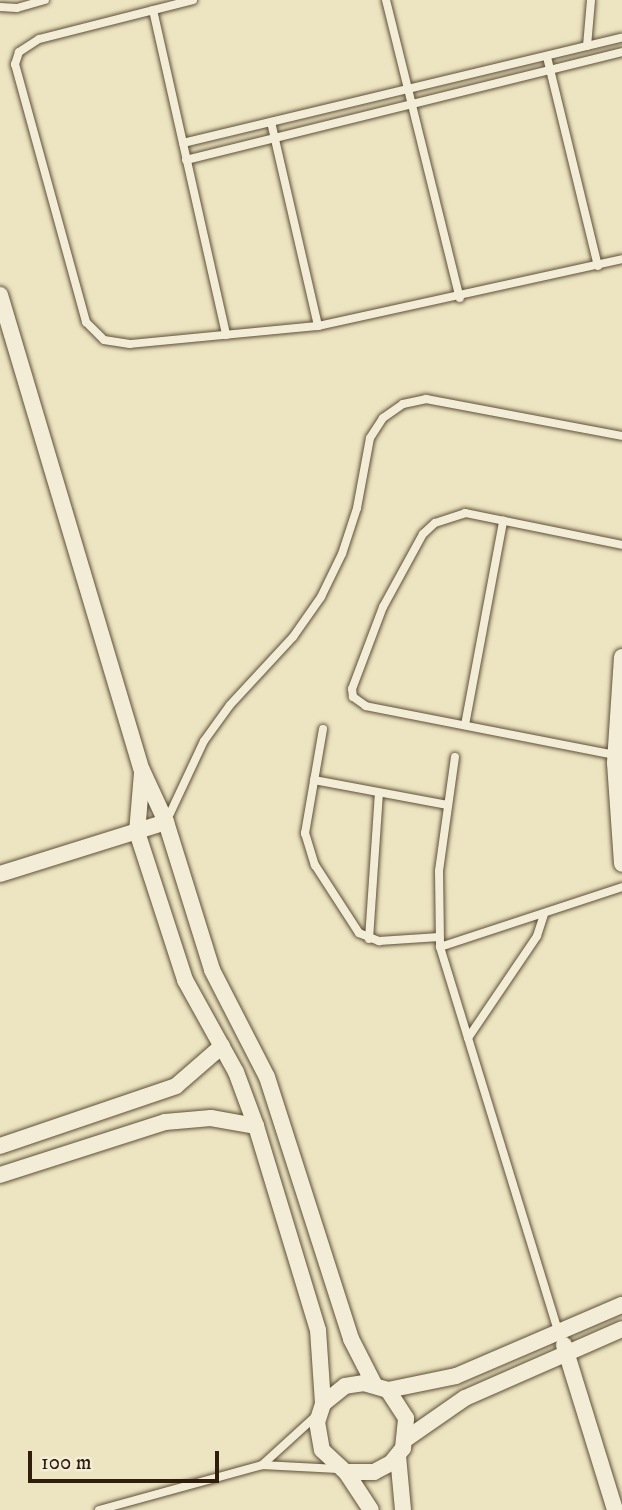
<!DOCTYPE html>
<html>
<head>
<meta charset="utf-8">
<style>
  body { margin:0 }
  #map { position:relative; width:622px; height:1510px; overflow:hidden; background:#ede4c1; font-family:"IM FELL DW Pica",serif }
  div>[style] { position:absolute }
  .roads { filter:drop-shadow(0 0 2px #5e5038) drop-shadow(0 0 2px #5e5038) }
  .lane>* { height:8px; margin:-4px; padding:0 4px; transform-origin:4px; border-radius:4px; background:#f3edd7 }
  .street>* { height:16px; margin:-8px; padding:0 8px; transform-origin:8px; border-radius:8px; background:#f3edd7 }
  span { translate:-50% -50%; white-space:nowrap; text-align:center; line-height:1.15; -webkit-text-stroke:7px #f3edd7; paint-order:stroke }
  .scale { position:absolute; left:28px; top:1451px; width:191px; height:32px; box-sizing:border-box; border:4px solid #2e1e0b; border-top:0; padding-left:9px; font-size:21px; line-height:24px; white-space:nowrap; color:#2e1e0b; -webkit-text-stroke:5px #f3edd7; paint-order:stroke }
</style>
</head>
<body>
<div id="map">
  <div class="roads">
    <div class="lane">
      <div style="left:193px;top:0;width:159px;rotate:165.8deg"></div>
      <div style="left:39px;top:39px;width:24px;rotate:147deg"></div>
      <div style="left:19px;top:52px;width:13px;rotate:108deg"></div>
      <div style="left:15px;top:64px;width:268px;rotate:74.6deg"></div>
      <div style="left:86px;top:322px;width:25px;rotate:45deg"></div>
      <div style="left:104px;top:340px;width:26px;rotate:9deg"></div>
      <div style="left:130px;top:344px;width:189px;rotate:-5.5deg"></div>
      <div style="left:318px;top:326px;width:311px;rotate:-12.4deg"></div>
      <div style="left:386px;top:0;width:307px;rotate:76.1deg"></div>
      <div style="left:0;top:7px;width:17px;rotate:3deg"></div>
      <div style="left:17px;top:8px;width:29px;rotate:-16deg"></div>
      <div style="left:153px;top:10px;width:333px;rotate:77.3deg"></div>
      <div style="left:587px;top:46px;width:46px;rotate:-85deg"></div>
      <div style="left:547px;top:57px;width:215px;rotate:76.3deg"></div>
      <div style="left:271px;top:122px;width:209px;rotate:77deg"></div>
      <div style="left:183px;top:143px;width:451px;rotate:-13.5deg"></div>
      <div style="left:186px;top:160px;width:449px;rotate:-13.9deg"></div>
      <div style="left:465px;top:725px;width:208px;rotate:-79.4deg"></div>
      <div style="left:323px;top:729px;width:106px;rotate:99.8deg"></div>
      <div style="left:305px;top:833px;width:34px;rotate:73deg"></div>
      <div style="left:315px;top:865px;width:81px;rotate:57.1deg"></div>
      <div style="left:359px;top:933px;width:22px;rotate:22deg"></div>
      <div style="left:379px;top:941px;width:60px;rotate:-3.8deg"></div>
      <div style="left:615px;top:755px;width:254px;rotate:-168.9deg"></div>
      <div style="left:366px;top:706px;width:16px;rotate:-145deg"></div>
      <div style="left:353px;top:697px;width:8px;rotate:-97deg"></div>
      <div style="left:352px;top:689px;width:88px;rotate:-69.3deg"></div>
      <div style="left:383px;top:607px;width:83px;rotate:-61.3deg"></div>
      <div style="left:423px;top:534px;width:16px;rotate:-43deg"></div>
      <div style="left:435px;top:523px;width:32px;rotate:-18deg"></div>
      <div style="left:465px;top:513px;width:160px;rotate:11.5deg"></div>
      <div style="left:455px;top:757px;width:115px;rotate:98deg"></div>
      <div style="left:439px;top:871px;width:76px;rotate:89.2deg"></div>
      <div style="left:440px;top:947px;width:404px;rotate:72.9deg"></div>
      <div style="left:314px;top:780px;width:136px;rotate:10.6deg"></div>
      <div style="left:166px;top:822px;width:89px;rotate:-64.9deg"></div>
      <div style="left:204px;top:741px;width:44px;rotate:-54.2deg"></div>
      <div style="left:230px;top:705px;width:93px;rotate:-47.2deg"></div>
      <div style="left:293px;top:637px;width:49px;rotate:-55deg"></div>
      <div style="left:321px;top:597px;width:48px;rotate:-64deg"></div>
      <div style="left:342px;top:554px;width:48px;rotate:-71.9deg"></div>
      <div style="left:357px;top:508px;width:71px;rotate:-79.5deg"></div>
      <div style="left:370px;top:438px;width:24px;rotate:-57deg"></div>
      <div style="left:383px;top:418px;width:24px;rotate:-35deg"></div>
      <div style="left:403px;top:404px;width:24px;rotate:-12deg"></div>
      <div style="left:426px;top:399px;width:199px;rotate:10.7deg"></div>
      <div style="left:369px;top:939px;width:145px;rotate:-86.1deg"></div>
      <div style="left:440px;top:947px;width:192px;rotate:-18.2deg"></div>
      <div style="left:468px;top:1038px;width:123px;rotate:-55.9deg"></div>
      <div style="left:537px;top:936px;width:23px;rotate:-72deg"></div>
      <div style="left:262px;top:1465px;width:74px;rotate:-42.3deg"></div>
      <div style="left:99px;top:1510px;width:169px;rotate:-15.4deg"></div>
      <div style="left:262px;top:1465px;width:76px;rotate:3deg"></div>
    </div>
    <div class="street">
      <div style="left:0;top:295px;width:496px;rotate:73.4deg"></div>
      <div style="left:142px;top:770px;width:57px;rotate:65.2deg"></div>
      <div style="left:166px;top:822px;width:155px;rotate:72.7deg"></div>
      <div style="left:212px;top:970px;width:120px;rotate:62.8deg"></div>
      <div style="left:267px;top:1077px;width:275px;rotate:72.2deg"></div>
      <div style="left:351px;top:1339px;width:51px;rotate:62.9deg"></div>
      <div style="left:622px;top:657px;width:106px;rotate:93.8deg"></div>
      <div style="left:615px;top:763px;width:101px;rotate:86deg"></div>
      <div style="left:142px;top:773px;width:59px;rotate:94.8deg"></div>
      <div style="left:137px;top:832px;width:156px;rotate:72deg"></div>
      <div style="left:185px;top:980px;width:105px;rotate:61deg"></div>
      <div style="left:236px;top:1072px;width:58px;rotate:69.7deg"></div>
      <div style="left:256px;top:1126px;width:213px;rotate:73.1deg"></div>
      <div style="left:318px;top:1330px;width:74px;rotate:86.1deg"></div>
      <div style="left:0;top:874px;width:174px;rotate:-17.4deg"></div>
      <div style="left:0;top:1146px;width:186px;rotate:-18.8deg"></div>
      <div style="left:176px;top:1086px;width:61px;rotate:-41deg"></div>
      <div style="left:0;top:1175px;width:173px;rotate:-17.8deg"></div>
      <div style="left:165px;top:1122px;width:46px;rotate:-5deg"></div>
      <div style="left:211px;top:1118px;width:46px;rotate:10.1deg"></div>
      <div style="left:564px;top:1345px;width:173px;rotate:72.8deg"></div>
      <div style="left:388px;top:1390px;width:69px;rotate:-11.6deg"></div>
      <div style="left:456px;top:1376px;width:181px;rotate:-23.2deg"></div>
      <div style="left:406px;top:1439px;width:72px;rotate:-34.8deg"></div>
      <div style="left:465px;top:1398px;width:171px;rotate:-23.7deg"></div>
      <div style="left:398px;top:1456px;width:54px;rotate:84.7deg"></div>
      <div style="left:346px;top:1472px;width:28px"></div>
      <div style="left:374px;top:1472px;width:19px;rotate:-28deg"></div>
      <div style="left:391px;top:1463px;width:19px;rotate:-51deg"></div>
      <div style="left:403px;top:1448px;width:30px;rotate:-84deg"></div>
      <div style="left:406px;top:1418px;width:33px;rotate:-123deg"></div>
      <div style="left:388px;top:1390px;width:25px;rotate:-164deg"></div>
      <div style="left:364px;top:1383px;width:19px;rotate:171deg"></div>
      <div style="left:345px;top:1386px;width:28px;rotate:141deg"></div>
      <div style="left:323px;top:1404px;width:19px;rotate:108deg"></div>
      <div style="left:317px;top:1422px;width:28px;rotate:80deg"></div>
      <div style="left:322px;top:1450px;width:33px;rotate:43deg"></div>
      <div style="left:346px;top:1472px;width:45px;rotate:56.7deg"></div>
    </div>
  </div>
  <div class="scale">100 m</div>
</div>
</body>
</html>
